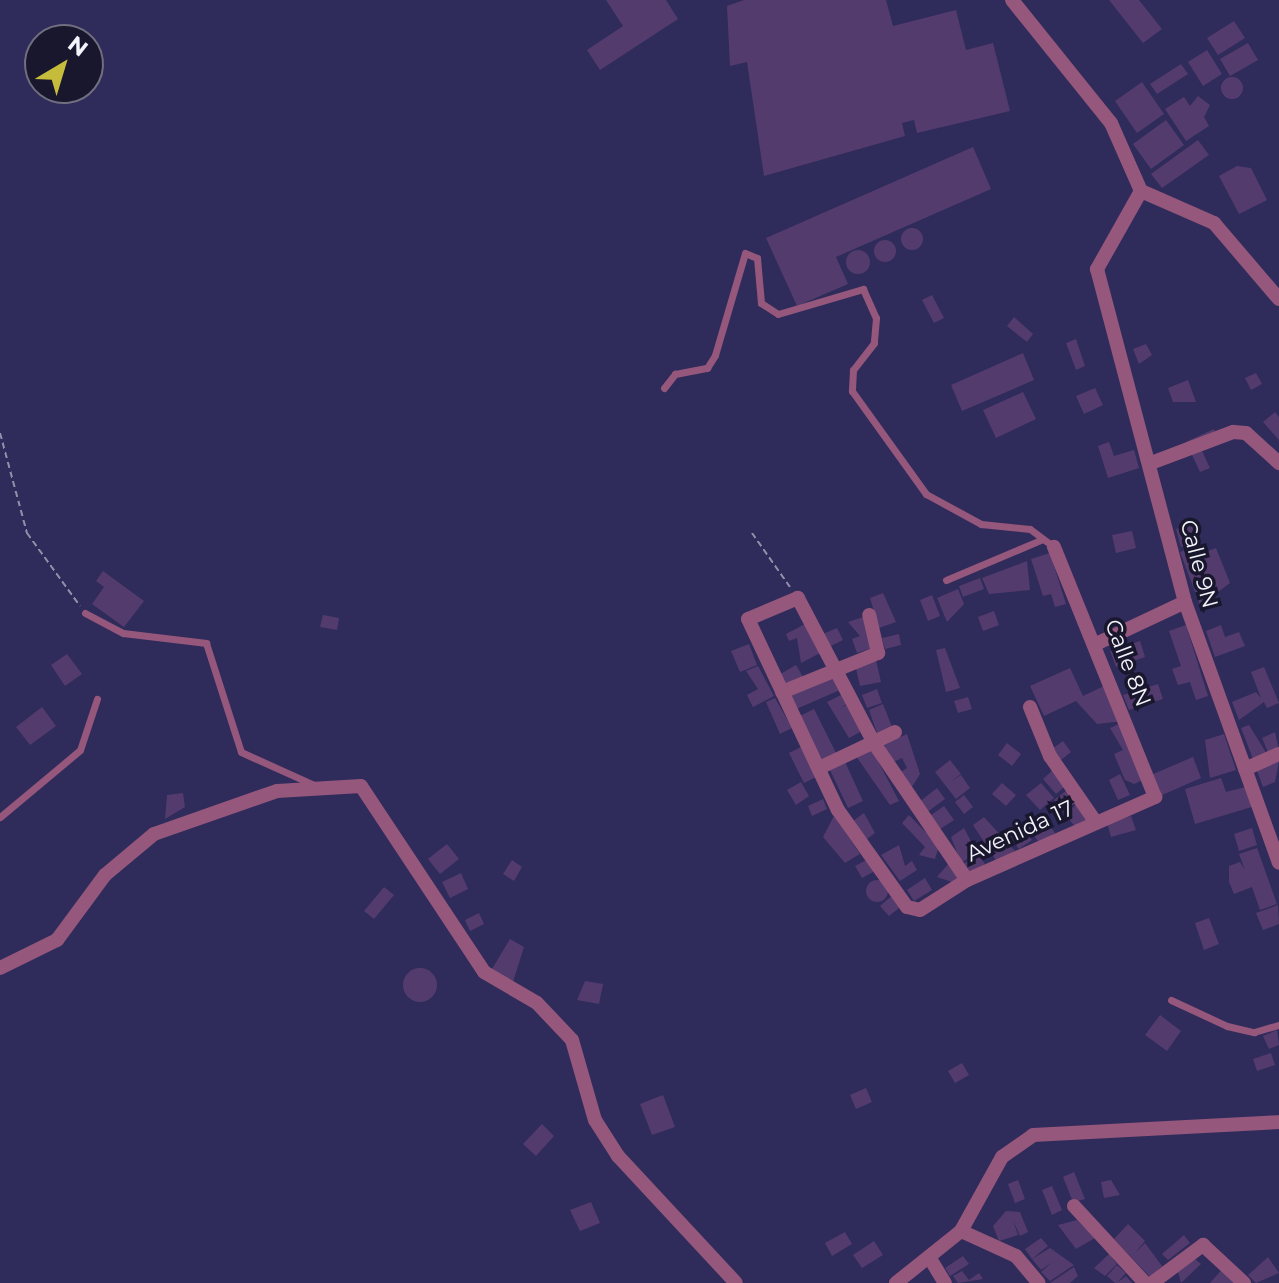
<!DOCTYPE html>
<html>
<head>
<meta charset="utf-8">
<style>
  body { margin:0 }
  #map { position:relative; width:1279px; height:1283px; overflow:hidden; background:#2f2b5b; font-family:Montserrat,sans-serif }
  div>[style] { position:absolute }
  .building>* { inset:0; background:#533c6d }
  .round { border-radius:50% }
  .path>* { height:2px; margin-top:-1px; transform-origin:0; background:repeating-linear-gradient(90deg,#9290ab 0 6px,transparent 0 10px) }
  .service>* { height:7px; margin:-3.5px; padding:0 3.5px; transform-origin:3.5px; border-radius:3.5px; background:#95577b }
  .minor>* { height:14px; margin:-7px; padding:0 7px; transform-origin:7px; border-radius:7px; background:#95577b }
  span { translate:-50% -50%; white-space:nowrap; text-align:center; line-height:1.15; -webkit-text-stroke:7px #19172d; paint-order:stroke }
  .street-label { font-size:22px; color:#f4f4fb }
  .north { position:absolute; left:24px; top:24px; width:80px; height:80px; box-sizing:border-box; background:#19172d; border:2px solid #716f7f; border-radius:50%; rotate:38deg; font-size:22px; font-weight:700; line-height:32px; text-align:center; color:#f4f4fb }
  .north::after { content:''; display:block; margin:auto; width:28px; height:36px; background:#c6bc3c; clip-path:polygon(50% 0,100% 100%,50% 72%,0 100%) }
</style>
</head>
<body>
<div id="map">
  <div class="building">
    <div style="clip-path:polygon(606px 0,666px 0,678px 19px,600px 70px,587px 50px,623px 26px)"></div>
    <div style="clip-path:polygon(744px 0,886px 0,893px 26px,956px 10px,966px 50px,993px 43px,1010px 111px,917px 133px,914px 120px,902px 123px,905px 136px,764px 176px,747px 62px,730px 66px,727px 6px)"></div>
    <div style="clip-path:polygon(1109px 0,1139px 0,1162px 29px,1143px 43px)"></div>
    <div style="clip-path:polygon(1234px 21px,1245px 38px,1218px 55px,1207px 38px)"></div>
    <div style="clip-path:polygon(1248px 43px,1258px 60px,1230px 76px,1220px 59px)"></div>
    <div style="clip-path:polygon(1207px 50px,1222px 74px,1203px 86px,1188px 62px)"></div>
    <div style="clip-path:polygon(1181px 64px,1188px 74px,1157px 94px,1150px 84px)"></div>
    <div class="round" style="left:1221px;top:77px;width:22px;height:22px"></div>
    <div style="clip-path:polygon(1142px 82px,1164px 114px,1137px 133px,1115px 101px)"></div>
    <div style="clip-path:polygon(1184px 97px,1190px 106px,1198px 96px,1210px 105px,1204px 117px,1209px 126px,1186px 141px,1165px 109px)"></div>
    <div style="clip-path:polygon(1166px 120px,1184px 145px,1151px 169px,1133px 144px)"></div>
    <div style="clip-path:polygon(1198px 140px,1209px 155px,1162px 188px,1151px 174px)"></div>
    <div style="clip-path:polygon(973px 147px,991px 189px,836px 257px,848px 284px,797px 306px,766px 238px)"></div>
    <div style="clip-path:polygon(1237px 166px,1251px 168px,1267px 200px,1239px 214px,1219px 176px)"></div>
    <div class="round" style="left:901px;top:228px;width:22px;height:22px"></div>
    <div class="round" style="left:874px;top:240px;width:22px;height:22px"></div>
    <div class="round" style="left:846px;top:250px;width:24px;height:24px"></div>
    <div style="clip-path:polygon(932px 295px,944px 318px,934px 323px,922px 300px)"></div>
    <div style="clip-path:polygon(1014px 317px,1033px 334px,1027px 342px,1007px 326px)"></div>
    <div style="clip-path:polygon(1076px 339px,1085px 366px,1076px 370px,1066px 343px)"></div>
    <div style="clip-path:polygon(1146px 344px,1152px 355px,1139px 364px,1133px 349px)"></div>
    <div style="clip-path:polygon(1023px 353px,1034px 380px,962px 411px,951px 385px)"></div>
    <div style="clip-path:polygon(1256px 373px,1262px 384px,1251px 390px,1245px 378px)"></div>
    <div style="clip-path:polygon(1188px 380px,1196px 402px,1173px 402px,1168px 388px)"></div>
    <div style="clip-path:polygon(1095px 388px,1103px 405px,1084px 414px,1076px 396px)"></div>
    <div style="clip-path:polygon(1023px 392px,1036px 419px,996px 438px,983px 410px)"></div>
    <div style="clip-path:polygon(1275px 412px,1279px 417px,1279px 440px,1263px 422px)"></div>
    <div style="clip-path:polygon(1214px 429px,1220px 443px,1202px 451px,1210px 468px,1200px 472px,1186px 442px)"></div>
    <div style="clip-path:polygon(1109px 442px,1114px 456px,1134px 450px,1139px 468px,1108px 478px,1098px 446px)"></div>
    <div style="clip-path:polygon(1193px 524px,1198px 543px,1181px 547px,1176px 529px)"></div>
    <div style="clip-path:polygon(1132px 531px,1136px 548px,1116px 553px,1112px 535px)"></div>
    <div style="clip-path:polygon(1196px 546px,1199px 554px,1216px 548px,1230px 583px,1200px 605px,1180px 552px)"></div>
    <div style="clip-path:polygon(1050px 553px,1066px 604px,1055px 607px,1051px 594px,1043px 596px,1031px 559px)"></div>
    <div style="clip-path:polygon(1027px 561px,1030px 590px,989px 594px,982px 578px)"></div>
    <div style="clip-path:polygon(103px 571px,144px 601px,124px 627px,92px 604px,104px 587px,96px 581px)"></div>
    <div style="clip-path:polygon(980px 578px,984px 589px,963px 597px,959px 586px)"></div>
    <div style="clip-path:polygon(958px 589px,964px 604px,947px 622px,937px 598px)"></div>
    <div style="clip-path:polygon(883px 593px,896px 622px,879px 628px,870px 598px)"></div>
    <div style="clip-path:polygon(932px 595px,940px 616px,928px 621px,920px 600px)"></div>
    <div style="clip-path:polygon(994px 611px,999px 625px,983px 631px,978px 617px)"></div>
    <div style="clip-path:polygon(323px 615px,339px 618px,337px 630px,320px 627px)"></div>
    <div style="clip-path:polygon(866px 616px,877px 646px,857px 653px,852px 639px,860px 636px,848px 622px)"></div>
    <div style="clip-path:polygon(807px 623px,822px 652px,801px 663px,797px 638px,789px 641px,786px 634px)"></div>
    <div style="clip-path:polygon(1186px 625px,1208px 696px,1196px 700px,1190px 682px,1178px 685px,1172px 669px,1181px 666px,1169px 631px)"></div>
    <div style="clip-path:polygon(1221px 625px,1225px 637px,1239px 632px,1245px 646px,1215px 657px,1206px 631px)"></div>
    <div style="clip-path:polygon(837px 628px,843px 640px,829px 647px,823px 634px)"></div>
    <div style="clip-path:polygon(899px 634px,901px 645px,885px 649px,882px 638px)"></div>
    <div style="clip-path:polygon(1140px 641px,1145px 657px,1116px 667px,1110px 651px)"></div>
    <div style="clip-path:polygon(749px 644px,757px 665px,740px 672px,731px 651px)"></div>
    <div style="clip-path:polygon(936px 650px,945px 648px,960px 688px,946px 692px)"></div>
    <div style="clip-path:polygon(67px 654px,82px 674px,65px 686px,51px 665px)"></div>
    <div style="clip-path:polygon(876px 660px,881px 682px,860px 686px,855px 664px)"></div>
    <div style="clip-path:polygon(796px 665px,803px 677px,781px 685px,777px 676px)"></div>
    <div style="clip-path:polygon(758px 666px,774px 696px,753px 707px,747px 695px,758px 689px,746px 671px)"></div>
    <div style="clip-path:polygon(1264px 667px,1279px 703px,1267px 708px,1264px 702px,1239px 720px,1232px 702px,1256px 692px,1261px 698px,1251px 672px)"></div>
    <div style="clip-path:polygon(1070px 668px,1083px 696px,1106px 685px,1123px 721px,1097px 724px,1076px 701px,1044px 716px,1030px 686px)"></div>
    <div style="clip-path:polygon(832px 673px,840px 690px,794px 710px,786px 693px)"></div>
    <div style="clip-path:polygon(1158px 684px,1163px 699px,1129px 710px,1123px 695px)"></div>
    <div style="clip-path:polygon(877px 689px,882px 703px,867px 708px,862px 695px)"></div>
    <div style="clip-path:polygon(843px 694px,847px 704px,840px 708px,847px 705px,862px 731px,849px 738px,827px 702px)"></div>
    <div style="clip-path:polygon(968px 697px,972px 709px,958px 713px,954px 701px)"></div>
    <div style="clip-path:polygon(775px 698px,792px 728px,780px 734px,766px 702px)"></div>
    <div style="clip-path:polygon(883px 704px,892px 727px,877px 733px,869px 710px)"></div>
    <div style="clip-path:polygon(42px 707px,56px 726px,30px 745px,16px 727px)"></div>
    <div style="clip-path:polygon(814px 709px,837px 755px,823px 763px,798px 717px)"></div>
    <div style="clip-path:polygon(1123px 722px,1145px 779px,1134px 784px,1125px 780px,1114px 754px,1123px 750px,1110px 728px)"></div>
    <div style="clip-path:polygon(1249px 725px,1267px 754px,1253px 759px,1241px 728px)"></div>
    <div style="clip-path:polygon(1275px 732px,1279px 750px,1269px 755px,1262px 738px)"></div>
    <div style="clip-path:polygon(907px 734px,920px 774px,908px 793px,897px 774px,907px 768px,902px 758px,891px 763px,884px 744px)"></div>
    <div style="clip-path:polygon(1224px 734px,1236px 770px,1210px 778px,1205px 740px)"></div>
    <div style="clip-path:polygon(1063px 741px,1071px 752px,1061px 760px,1052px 749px)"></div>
    <div style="clip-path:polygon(1007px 743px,1021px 754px,1012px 766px,998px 755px)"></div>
    <div style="clip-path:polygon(801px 747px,816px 777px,804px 783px,789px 753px)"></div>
    <div style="clip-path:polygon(871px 748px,899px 801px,890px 805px,856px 756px)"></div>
    <div style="clip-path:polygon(1193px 757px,1201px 778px,1160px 796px,1151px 775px)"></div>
    <div style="clip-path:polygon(950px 760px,961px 774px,950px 782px,961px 775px,970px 788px,956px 799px,935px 772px)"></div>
    <div style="clip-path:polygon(1279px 761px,1275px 782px,1263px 787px,1256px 768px)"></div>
    <div style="clip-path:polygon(845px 762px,863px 801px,848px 808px,830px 770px)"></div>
    <div style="clip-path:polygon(1056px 767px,1069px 783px,1056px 794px,1043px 779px)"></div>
    <div style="clip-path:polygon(1120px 774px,1130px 795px,1118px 800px,1109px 780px)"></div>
    <div style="clip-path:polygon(1221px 778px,1226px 792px,1249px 786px,1255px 806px,1195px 824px,1185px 789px)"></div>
    <div style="clip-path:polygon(801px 782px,809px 796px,796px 805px,787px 790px)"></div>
    <div style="clip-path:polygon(1002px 783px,1016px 795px,1006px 806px,992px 794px)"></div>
    <div style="clip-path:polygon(1041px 783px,1054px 798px,1040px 810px,1026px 795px)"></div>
    <div style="clip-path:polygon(937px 788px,945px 799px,926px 813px,918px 803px)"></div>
    <div style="clip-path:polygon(1067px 790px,1077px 802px,1064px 812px,1054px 800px)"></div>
    <div style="clip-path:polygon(183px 793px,185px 807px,165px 819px,167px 795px)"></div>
    <div style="clip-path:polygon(964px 795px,973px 807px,964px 814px,955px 802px)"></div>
    <div style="clip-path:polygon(823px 799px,827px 809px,812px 816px,808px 806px)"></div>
    <div style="clip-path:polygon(1078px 803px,1090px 817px,1076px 828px,1065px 814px)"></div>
    <div style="clip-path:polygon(944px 806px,954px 820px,937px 831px,928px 817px)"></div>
    <div style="clip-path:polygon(864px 813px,875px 833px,867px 839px,853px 821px)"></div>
    <div style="clip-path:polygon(909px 815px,939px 846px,935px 859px,919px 855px,925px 847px,902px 823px)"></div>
    <div style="clip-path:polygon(834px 816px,860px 854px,845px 863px,823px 837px)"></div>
    <div style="clip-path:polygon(1043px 816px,1055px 833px,1040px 844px,1028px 827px)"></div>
    <div style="clip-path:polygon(1131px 816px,1136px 830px,1111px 837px,1107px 823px)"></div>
    <div style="clip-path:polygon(984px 817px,1015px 851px,997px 862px,973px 825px)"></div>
    <div style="clip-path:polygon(1021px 824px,1032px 840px,1019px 849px,1008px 833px)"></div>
    <div style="clip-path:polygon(964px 828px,977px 853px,961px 863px,951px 837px)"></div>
    <div style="clip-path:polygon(1252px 828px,1257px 845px,1239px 851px,1234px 834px)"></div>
    <div style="clip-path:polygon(447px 844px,459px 859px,440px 874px,428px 859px)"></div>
    <div style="clip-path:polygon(899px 845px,905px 866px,912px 861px,917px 870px,900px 881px,881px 855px)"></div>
    <div style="clip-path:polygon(1257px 848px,1277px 904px,1260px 910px,1252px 887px,1234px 894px,1229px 882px,1229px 866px,1240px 862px,1245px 870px,1239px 854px)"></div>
    <div style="clip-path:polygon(978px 854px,985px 864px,970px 875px,963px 864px)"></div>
    <div style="clip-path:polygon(868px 859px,875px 871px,862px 878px,855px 866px)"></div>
    <div style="clip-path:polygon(512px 860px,522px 867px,514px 881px,503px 874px)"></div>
    <div style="clip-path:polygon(949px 863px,962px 874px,955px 883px,937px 877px)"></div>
    <div style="clip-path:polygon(461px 873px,468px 889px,450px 898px,442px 882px)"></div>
    <div style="clip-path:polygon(925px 878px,932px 890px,914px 901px,907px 890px)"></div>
    <div class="round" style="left:866px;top:880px;width:22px;height:22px"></div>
    <div style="clip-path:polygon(384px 887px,394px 895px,374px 919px,364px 911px)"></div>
    <div style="clip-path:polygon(894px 894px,903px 905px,889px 916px,880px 906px)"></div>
    <div style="clip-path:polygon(1278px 905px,1279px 924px,1263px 930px,1256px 913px)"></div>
    <div style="clip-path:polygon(479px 913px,484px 924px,470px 931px,465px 920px)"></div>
    <div style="clip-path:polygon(1209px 918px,1219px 944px,1204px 950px,1195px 923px)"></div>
    <div style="clip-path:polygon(510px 939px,524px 947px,513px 982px,492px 969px)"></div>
    <div class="round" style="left:403px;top:968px;width:34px;height:34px"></div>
    <div style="clip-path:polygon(585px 981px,603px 984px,599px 1004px,577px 1000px)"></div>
    <div style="clip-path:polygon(1160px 1015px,1181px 1031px,1167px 1051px,1145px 1035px)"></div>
    <div style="clip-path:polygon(1277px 1030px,1279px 1045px,1269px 1049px,1263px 1036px)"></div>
    <div style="clip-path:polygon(1271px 1053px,1275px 1065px,1257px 1071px,1253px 1059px)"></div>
    <div style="clip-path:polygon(962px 1063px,969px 1075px,955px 1083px,948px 1071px)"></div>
    <div style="clip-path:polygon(866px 1088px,872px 1102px,856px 1109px,850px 1095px)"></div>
    <div style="clip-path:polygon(663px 1095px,675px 1127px,652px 1135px,640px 1104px)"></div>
    <div style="clip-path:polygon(542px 1124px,554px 1136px,536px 1156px,523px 1144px)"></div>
    <div style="clip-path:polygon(1074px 1172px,1085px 1199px,1073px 1202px,1063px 1177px)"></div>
    <div style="clip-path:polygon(1018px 1180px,1025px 1199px,1015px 1203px,1008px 1184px)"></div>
    <div style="clip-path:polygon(1111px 1180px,1120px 1195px,1104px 1198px,1101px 1182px)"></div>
    <div style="clip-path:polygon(1052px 1186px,1062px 1210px,1052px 1215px,1042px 1190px)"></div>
    <div style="clip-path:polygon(591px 1202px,600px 1223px,580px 1231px,570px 1210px)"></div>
    <div style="clip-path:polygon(1006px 1211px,1020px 1212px,1028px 1232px,1020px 1236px,1013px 1220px,1018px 1235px,999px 1241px,993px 1226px)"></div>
    <div style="clip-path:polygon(1077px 1220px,1095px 1238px,1076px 1249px,1058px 1225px)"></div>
    <div style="clip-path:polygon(1128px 1224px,1145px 1241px,1135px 1253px,1145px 1243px,1162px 1266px,1150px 1277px,1114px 1239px)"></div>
    <div style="clip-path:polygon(845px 1232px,852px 1244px,832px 1256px,825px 1243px)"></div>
    <div style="clip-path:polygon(1184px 1235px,1190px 1243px,1168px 1260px,1162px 1254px)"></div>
    <div style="clip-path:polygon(1041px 1238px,1048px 1246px,1032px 1259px,1025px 1249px)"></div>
    <div style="clip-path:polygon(874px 1241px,883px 1255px,862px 1268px,853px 1255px)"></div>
    <div style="clip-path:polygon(1050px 1248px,1074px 1265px,1050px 1281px,1041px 1272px,1052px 1262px,1041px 1270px,1032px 1259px)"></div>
    <div style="clip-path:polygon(1109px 1254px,1117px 1264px,1105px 1276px,1094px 1268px)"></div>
    <div style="clip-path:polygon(963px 1256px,969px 1264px,950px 1276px,945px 1268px)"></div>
    <div style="clip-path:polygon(1268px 1257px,1279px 1273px,1256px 1283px,1248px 1275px)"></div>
    <div style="clip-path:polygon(1195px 1259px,1201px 1264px,1181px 1283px,1178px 1272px)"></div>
    <div style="clip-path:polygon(1117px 1265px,1126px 1273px,1117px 1283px,1126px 1276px,1132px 1283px,1115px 1283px,1107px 1276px)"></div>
    <div style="clip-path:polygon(1074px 1267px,1078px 1276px,1070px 1283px,1050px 1283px)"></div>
    <div style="clip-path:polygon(1224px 1267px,1239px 1283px,1210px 1283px)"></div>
    <div style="clip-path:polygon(962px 1271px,969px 1280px,979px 1273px,983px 1279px,958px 1283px,953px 1276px)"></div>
  </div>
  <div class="path">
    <div style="left:0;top:433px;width:104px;rotate:74.9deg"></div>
    <div style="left:27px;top:533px;width:90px;rotate:54deg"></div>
    <div style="left:752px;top:533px;width:66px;rotate:54.9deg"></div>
  </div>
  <div class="service">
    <div style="left:664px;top:388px;width:18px;rotate:-52deg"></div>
    <div style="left:675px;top:374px;width:33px;rotate:-11deg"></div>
    <div style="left:707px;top:368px;width:15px;rotate:-58deg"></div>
    <div style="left:715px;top:355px;width:106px;rotate:-73.6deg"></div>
    <div style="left:745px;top:253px;width:13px;rotate:23deg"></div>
    <div style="left:757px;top:258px;width:45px;rotate:84.9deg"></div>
    <div style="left:761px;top:303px;width:20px;rotate:33deg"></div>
    <div style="left:778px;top:314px;width:89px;rotate:-16.4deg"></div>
    <div style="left:863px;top:289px;width:32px;rotate:66deg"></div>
    <div style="left:876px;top:318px;width:25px;rotate:95deg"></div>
    <div style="left:874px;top:343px;width:34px;rotate:128deg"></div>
    <div style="left:853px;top:370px;width:21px;rotate:93deg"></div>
    <div style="left:852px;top:391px;width:127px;rotate:54.3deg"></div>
    <div style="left:926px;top:494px;width:63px;rotate:28.6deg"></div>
    <div style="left:981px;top:524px;width:49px;rotate:5.8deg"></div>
    <div style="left:1030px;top:529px;width:30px;rotate:37deg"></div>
    <div style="left:946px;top:580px;width:105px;rotate:-22.9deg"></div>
    <div style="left:85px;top:613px;width:43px;rotate:27.8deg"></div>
    <div style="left:123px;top:633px;width:84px;rotate:6.9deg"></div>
    <div style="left:206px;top:643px;width:114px;rotate:72.2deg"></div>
    <div style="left:241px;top:752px;width:80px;rotate:24.3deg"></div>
    <div style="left:0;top:817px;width:104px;rotate:-39.9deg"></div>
    <div style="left:80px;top:750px;width:54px;rotate:-71.6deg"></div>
    <div style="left:1171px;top:1000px;width:62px;rotate:24.9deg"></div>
    <div style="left:1227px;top:1026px;width:28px;rotate:13deg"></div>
    <div style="left:1254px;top:1032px;width:26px;rotate:-16deg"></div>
  </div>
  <div class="minor">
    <div style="left:1012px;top:0;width:158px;rotate:51.2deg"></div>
    <div style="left:1111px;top:123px;width:74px;rotate:66.2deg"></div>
    <div style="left:1141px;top:191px;width:80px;rotate:23.7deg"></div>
    <div style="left:1214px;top:223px;width:100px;rotate:49.5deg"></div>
    <div style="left:1141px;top:191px;width:90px;rotate:119.4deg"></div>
    <div style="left:1097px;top:269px;width:344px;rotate:75.2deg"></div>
    <div style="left:1185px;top:602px;width:277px;rotate:70.2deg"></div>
    <div style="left:1151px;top:463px;width:88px;rotate:-20.7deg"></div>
    <div style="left:1233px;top:432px;width:13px;rotate:4deg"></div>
    <div style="left:1246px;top:433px;width:45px;rotate:42.3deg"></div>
    <div style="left:1098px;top:643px;width:96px;rotate:-25.2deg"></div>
    <div style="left:782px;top:692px;width:104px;rotate:-22.1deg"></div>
    <div style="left:878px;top:653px;width:39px;rotate:-103deg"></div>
    <div style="left:1030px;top:707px;width:53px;rotate:67.8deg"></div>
    <div style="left:1050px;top:756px;width:79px;rotate:55.3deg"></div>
    <div style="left:819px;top:768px;width:84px;rotate:-25.3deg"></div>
    <div style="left:1245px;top:769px;width:37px;rotate:-24deg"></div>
    <div style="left:967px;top:880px;width:166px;rotate:-124.2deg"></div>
    <div style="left:874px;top:743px;width:164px;rotate:-117.7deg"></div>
    <div style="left:798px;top:598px;width:54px;rotate:157.2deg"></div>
    <div style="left:748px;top:619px;width:211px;rotate:64.8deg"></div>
    <div style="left:838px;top:810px;width:119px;rotate:54.6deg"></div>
    <div style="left:907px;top:907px;width:13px;rotate:13deg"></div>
    <div style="left:920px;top:910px;width:56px;rotate:-32.6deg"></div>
    <div style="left:967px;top:880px;width:206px;rotate:-23.8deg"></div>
    <div style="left:1155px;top:797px;width:270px;rotate:-112deg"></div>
    <div style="left:0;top:968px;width:64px;rotate:-26.2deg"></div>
    <div style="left:57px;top:940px;width:81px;rotate:-53.6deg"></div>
    <div style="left:105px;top:875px;width:64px;rotate:-39.9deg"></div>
    <div style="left:154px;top:834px;width:130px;rotate:-19.3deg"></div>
    <div style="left:277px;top:791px;width:84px;rotate:-3.4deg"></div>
    <div style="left:361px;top:786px;width:223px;rotate:56.5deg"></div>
    <div style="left:484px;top:972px;width:61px;rotate:30.3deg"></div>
    <div style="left:537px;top:1003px;width:51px;rotate:46.6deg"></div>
    <div style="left:572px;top:1040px;width:83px;rotate:74deg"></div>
    <div style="left:595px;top:1120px;width:43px;rotate:57.4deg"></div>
    <div style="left:618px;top:1156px;width:173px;rotate:47.1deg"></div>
    <div style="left:1074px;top:1206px;width:105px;rotate:47.3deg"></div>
    <div style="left:961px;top:1231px;width:60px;rotate:24.4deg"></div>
    <div style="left:1016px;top:1256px;width:35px;rotate:50deg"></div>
    <div style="left:931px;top:1260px;width:27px;rotate:59deg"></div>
    <div style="left:896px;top:1283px;width:83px;rotate:-38.7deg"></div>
    <div style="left:961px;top:1231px;width:85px;rotate:-61deg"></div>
    <div style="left:1002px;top:1157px;width:38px;rotate:-35deg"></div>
    <div style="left:1033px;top:1135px;width:246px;rotate:-3deg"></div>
    <div style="left:1152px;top:1283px;width:64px;rotate:-36.7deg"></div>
    <div style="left:1203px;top:1245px;width:56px;rotate:42.8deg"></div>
  </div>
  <div class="street-label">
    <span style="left:1199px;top:564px;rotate:75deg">Calle 9N</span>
    <span style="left:1128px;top:663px;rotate:69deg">Calle 8N</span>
    <span style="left:1020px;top:831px;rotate:-25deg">Avenida 17</span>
  </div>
  <div class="north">N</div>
</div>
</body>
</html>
